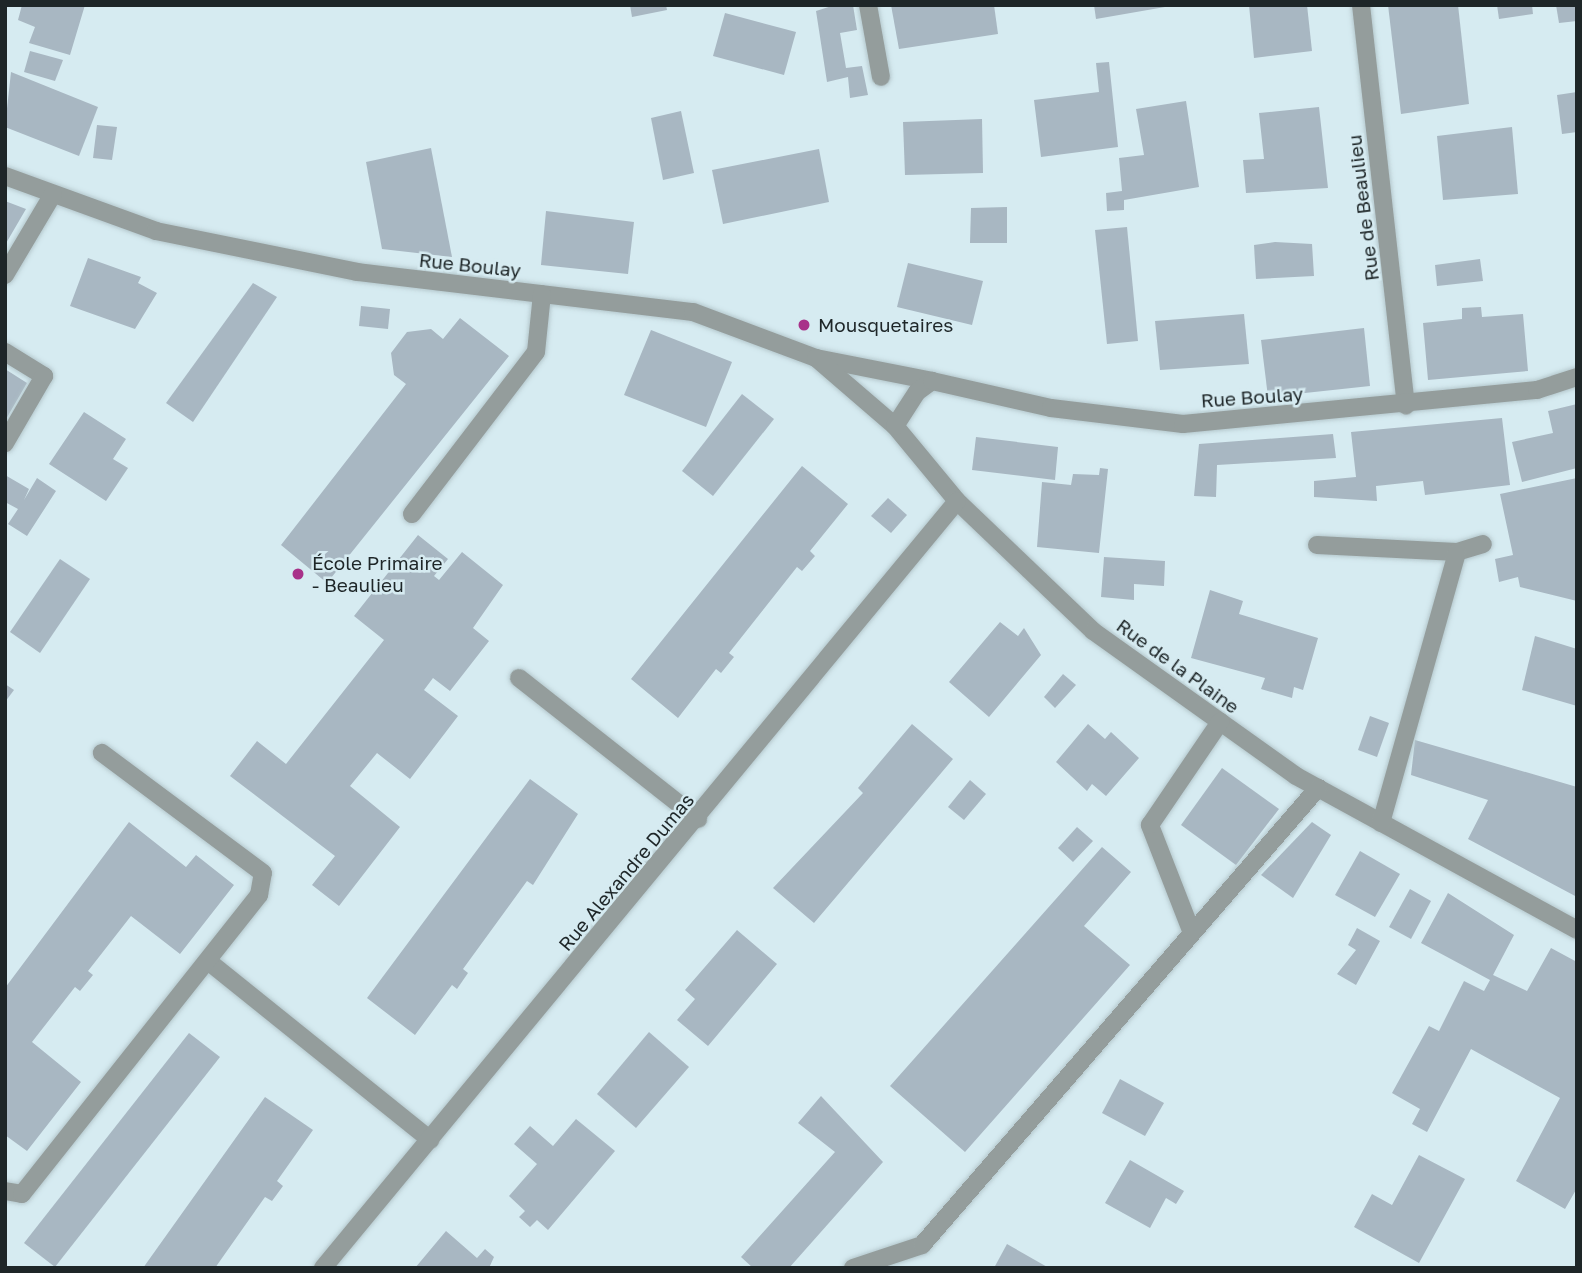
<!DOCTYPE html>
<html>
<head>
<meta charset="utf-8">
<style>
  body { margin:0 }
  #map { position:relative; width:1582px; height:1273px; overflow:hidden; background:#d6ebf1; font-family:"Golos Text",sans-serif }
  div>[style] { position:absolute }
  .building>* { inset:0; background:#a8b7c2 }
  .roads { filter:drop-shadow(0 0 2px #b5c8cd) drop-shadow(0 0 2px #b5c8cd) }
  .minor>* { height:18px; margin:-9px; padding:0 9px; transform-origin:9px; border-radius:9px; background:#949d9c }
  .dots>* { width:19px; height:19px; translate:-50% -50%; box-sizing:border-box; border:4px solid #d6ebf1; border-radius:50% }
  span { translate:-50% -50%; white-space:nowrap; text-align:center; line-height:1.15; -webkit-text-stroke:5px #d6ebf1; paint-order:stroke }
  .street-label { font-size:19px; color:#1e2628 }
  .poi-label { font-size:19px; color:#1e2628 }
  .left { translate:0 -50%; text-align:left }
  .frame { position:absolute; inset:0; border:7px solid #1e2628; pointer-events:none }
</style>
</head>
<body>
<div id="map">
  <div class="building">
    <div style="clip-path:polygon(22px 5px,85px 5px,70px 55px,29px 43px,35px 27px,18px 20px)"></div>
    <div style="clip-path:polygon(630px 5px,666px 5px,667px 10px,632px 17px)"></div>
    <div style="clip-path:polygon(835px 5px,853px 5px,857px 30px,840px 33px,846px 68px,862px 66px,868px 95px,850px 98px,848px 77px,827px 82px,816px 11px)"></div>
    <div style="clip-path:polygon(891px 5px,994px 5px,998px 34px,899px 49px)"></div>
    <div style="clip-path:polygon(1094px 5px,1165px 5px,1165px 7px,1096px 19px)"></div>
    <div style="clip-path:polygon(1249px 5px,1307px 5px,1312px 51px,1254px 58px)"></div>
    <div style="clip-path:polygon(1388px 5px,1458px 5px,1469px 104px,1401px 114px)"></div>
    <div style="clip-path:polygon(1497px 5px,1532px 5px,1533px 14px,1499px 19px)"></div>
    <div style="clip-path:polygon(1556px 5px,1577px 5px,1577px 21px,1559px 23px)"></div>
    <div style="clip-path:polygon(725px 13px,796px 32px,784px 75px,713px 56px)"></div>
    <div style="clip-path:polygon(30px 51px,63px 60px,55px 81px,24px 72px)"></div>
    <div style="clip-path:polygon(1109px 62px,1118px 147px,1041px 157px,1034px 100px,1099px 92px,1096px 63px)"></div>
    <div style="clip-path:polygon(11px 72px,98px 107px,79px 156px,5px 127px)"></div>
    <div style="clip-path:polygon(1577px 92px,1577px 132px,1562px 134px,1557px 95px)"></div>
    <div style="clip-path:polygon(1186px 101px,1199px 187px,1124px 200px,1124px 210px,1107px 211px,1106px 193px,1122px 191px,1119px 158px,1144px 155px,1136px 109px)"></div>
    <div style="clip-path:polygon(1319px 107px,1328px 188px,1246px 193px,1243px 160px,1264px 159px,1259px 113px)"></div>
    <div style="clip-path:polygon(681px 111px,694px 173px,663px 180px,651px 118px)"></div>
    <div style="clip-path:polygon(982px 119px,983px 173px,905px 175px,903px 122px)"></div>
    <div style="clip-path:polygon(97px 125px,117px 127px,112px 160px,93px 158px)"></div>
    <div style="clip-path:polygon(1512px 127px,1518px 194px,1443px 200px,1437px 136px)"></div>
    <div style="clip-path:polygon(431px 148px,452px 257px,382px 249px,366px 162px)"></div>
    <div style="clip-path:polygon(819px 149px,829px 202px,723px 224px,712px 170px)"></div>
    <div style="clip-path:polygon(5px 201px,26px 209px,5px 245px)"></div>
    <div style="clip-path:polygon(1007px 207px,1007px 243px,970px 243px,971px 208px)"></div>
    <div style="clip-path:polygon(546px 211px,634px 222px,628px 274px,541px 265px)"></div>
    <div style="clip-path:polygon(1127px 227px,1138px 341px,1107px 344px,1095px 230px)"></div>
    <div style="clip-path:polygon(1275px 242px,1312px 244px,1314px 276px,1256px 279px,1254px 245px)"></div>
    <div style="clip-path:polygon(88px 258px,141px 277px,138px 283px,157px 293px,135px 329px,70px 306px)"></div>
    <div style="clip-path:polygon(1480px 259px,1483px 281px,1437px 286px,1435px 265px)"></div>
    <div style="clip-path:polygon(908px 263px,983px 281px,972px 325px,897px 307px)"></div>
    <div style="clip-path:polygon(253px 283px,277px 297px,193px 422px,166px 403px)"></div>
    <div style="clip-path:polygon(361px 306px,390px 309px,388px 329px,359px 326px)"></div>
    <div style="clip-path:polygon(1481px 307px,1482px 317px,1523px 314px,1528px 371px,1428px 380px,1423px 323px,1462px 319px,1462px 308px)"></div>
    <div style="clip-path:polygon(1244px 314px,1249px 364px,1160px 370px,1155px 321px)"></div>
    <div style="clip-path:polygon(460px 318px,509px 356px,327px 583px,281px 545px,406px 384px,394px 375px,391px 353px,407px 332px,431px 329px,443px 339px)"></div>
    <div style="clip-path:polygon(1364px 328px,1370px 386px,1268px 397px,1261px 340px)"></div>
    <div style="clip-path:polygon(651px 330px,732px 362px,706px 427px,624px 395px)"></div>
    <div style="clip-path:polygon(5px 369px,27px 383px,5px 421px)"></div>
    <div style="clip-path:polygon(742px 394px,774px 419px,713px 496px,682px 471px)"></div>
    <div style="clip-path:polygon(1577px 404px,1577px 468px,1522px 482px,1512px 442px,1553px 433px,1548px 411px)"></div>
    <div style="clip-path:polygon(84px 412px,126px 439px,113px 459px,128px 468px,106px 501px,49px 464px)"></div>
    <div style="clip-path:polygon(1502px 418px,1510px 485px,1425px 495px,1423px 481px,1376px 486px,1377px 501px,1314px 497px,1314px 481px,1356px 477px,1351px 432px)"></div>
    <div style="clip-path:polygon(1333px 434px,1336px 458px,1217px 465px,1216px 497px,1194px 496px,1199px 444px)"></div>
    <div style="clip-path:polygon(976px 437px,1058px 447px,1055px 480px,972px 470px)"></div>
    <div style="clip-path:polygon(802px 466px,848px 504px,810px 551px,815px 556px,802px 571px,797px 567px,729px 653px,734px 657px,721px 673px,716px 669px,678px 718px,631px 679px)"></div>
    <div style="clip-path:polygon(1100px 468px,1108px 469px,1099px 553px,1037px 547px,1042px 482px,1071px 485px,1073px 474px,1099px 475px)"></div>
    <div style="clip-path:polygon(5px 475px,29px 489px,24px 500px,37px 478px,56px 491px,27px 536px,8px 524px,18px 509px,5px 502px)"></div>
    <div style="clip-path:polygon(1577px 478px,1577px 601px,1520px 587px,1518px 577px,1499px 582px,1495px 559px,1513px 555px,1500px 494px)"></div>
    <div style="clip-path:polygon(888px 498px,907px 515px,891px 533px,871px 516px)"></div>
    <div style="clip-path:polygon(418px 535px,448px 559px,434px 576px,439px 580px,462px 552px,503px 585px,473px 628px,489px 641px,450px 691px,433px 678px,424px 690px,458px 716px,410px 779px,377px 753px,350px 786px,400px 827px,339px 906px,312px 885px,335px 856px,230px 776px,257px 741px,286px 764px,384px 640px,354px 616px)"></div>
    <div style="clip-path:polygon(1104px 557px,1165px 561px,1164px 586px,1134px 584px,1134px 600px,1101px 597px)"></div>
    <div style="clip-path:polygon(60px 559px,90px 579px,40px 653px,10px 632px)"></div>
    <div style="clip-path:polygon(1210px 590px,1243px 601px,1239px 614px,1318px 638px,1303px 690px,1294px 687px,1292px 698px,1261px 689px,1265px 678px,1191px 658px)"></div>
    <div style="clip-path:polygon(1000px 622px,1018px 636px,1024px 628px,1041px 655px,989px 717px,949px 682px)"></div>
    <div style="clip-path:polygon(1535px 636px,1577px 649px,1577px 706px,1522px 690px)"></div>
    <div style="clip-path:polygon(1063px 674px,1076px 685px,1055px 708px,1044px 697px)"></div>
    <div style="clip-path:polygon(5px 684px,14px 690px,5px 702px)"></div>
    <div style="clip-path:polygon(1370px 716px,1389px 723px,1377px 757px,1358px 750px)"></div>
    <div style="clip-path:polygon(912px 724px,953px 759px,814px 923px,773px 888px,863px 793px,858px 788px)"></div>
    <div style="clip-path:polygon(1088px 724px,1105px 739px,1111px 732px,1139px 758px,1106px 796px,1092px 784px,1087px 791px,1056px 762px)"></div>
    <div style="clip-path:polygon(1415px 740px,1577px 787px,1577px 897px,1468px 839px,1488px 800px,1411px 775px)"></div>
    <div style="clip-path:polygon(1222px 768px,1279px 809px,1236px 865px,1181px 825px)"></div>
    <div style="clip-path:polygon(530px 779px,578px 814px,533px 885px,527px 881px,463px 969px,468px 973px,457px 989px,452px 985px,415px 1035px,367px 998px)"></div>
    <div style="clip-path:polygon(970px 780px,986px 794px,964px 820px,948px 807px)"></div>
    <div style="clip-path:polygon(129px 822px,186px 867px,196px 855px,234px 885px,180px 954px,131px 916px,88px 971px,93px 975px,80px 991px,75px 987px,32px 1042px,81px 1082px,27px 1151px,5px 1135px,5px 988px)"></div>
    <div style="clip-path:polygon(1312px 822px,1331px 835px,1293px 898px,1261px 875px)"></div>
    <div style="clip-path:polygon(1077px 827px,1093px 841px,1073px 862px,1058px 848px)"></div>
    <div style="clip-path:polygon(1102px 847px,1131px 872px,1084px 926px,1130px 965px,965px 1152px,890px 1086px)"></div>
    <div style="clip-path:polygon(1360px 851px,1400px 874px,1375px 917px,1335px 895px)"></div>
    <div style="clip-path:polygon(1410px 889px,1431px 901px,1411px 939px,1389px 927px)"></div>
    <div style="clip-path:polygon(1448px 893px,1514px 935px,1493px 975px,1527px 991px,1551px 948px,1577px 962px,1577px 1188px,1565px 1209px,1516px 1181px,1560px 1098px,1471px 1049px,1427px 1132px,1412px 1124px,1420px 1109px,1392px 1093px,1429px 1026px,1439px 1031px,1464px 981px,1484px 991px,1490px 980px,1421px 943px)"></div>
    <div style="clip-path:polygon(1357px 928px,1380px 941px,1356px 985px,1337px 974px,1356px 950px,1348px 945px)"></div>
    <div style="clip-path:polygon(737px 930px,777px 964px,708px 1046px,677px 1020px,695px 999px,685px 990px)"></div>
    <div style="clip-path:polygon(649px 1032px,689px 1067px,636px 1128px,597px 1094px)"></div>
    <div style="clip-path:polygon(189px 1033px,220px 1057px,55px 1267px,24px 1243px)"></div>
    <div style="clip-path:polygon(1120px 1079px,1164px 1103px,1145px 1136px,1102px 1113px)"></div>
    <div style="clip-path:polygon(821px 1096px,883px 1162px,789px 1268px,753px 1268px,741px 1257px,835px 1152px,798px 1123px)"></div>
    <div style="clip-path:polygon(265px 1097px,313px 1130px,277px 1181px,283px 1186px,272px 1201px,265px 1197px,215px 1268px,143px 1268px)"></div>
    <div style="clip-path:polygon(576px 1119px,615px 1151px,548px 1230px,537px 1220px,530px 1227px,519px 1217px,525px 1211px,509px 1196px,537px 1164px,514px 1144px,530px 1126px,553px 1146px)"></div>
    <div style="clip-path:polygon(1419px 1155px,1465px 1179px,1419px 1263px,1354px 1227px,1372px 1194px,1392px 1205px)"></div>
    <div style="clip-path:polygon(1130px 1160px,1184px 1191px,1176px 1204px,1166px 1198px,1150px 1228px,1105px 1203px)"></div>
    <div style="clip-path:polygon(446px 1231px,477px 1258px,485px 1249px,494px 1257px,489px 1268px,415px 1268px)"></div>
    <div style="clip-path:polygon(1007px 1244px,1049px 1268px,994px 1268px)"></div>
  </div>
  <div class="roads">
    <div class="minor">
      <div style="left:868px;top:5px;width:73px;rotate:79.8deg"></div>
      <div style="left:1361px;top:5px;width:403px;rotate:83.6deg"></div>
      <div style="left:5px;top:176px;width:161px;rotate:20deg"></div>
      <div style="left:156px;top:231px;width:205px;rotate:11.5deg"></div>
      <div style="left:357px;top:272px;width:338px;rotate:6.8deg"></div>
      <div style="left:693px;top:312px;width:131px;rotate:20.5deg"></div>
      <div style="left:816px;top:358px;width:118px;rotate:11.2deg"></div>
      <div style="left:5px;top:275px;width:94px;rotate:-59.3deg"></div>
      <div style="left:5px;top:352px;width:46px;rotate:31.6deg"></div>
      <div style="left:44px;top:376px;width:78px;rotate:120.2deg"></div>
      <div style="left:816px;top:358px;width:104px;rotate:40.7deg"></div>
      <div style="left:895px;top:426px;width:97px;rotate:50.4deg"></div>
      <div style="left:957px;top:501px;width:188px;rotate:43.7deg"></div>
      <div style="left:1093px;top:631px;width:249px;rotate:35.5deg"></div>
      <div style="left:1296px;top:776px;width:320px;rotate:28.7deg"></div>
      <div style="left:895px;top:426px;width:40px;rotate:-57.1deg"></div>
      <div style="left:917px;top:392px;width:19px;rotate:-36deg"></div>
      <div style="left:932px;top:381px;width:122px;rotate:12.8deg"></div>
      <div style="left:1051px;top:408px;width:133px;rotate:6.9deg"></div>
      <div style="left:1183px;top:424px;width:356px;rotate:-5.5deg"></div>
      <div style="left:1537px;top:390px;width:42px;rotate:-18deg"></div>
      <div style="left:412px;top:514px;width:204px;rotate:-52.6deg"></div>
      <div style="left:536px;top:352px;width:58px;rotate:-84.1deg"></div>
      <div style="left:1317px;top:545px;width:140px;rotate:2.9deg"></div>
      <div style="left:1457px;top:552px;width:27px;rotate:-17deg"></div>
      <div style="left:519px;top:678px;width:228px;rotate:38.2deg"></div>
      <div style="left:1381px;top:823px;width:281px;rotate:-74.3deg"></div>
      <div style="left:1192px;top:933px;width:116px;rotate:-111.3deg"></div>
      <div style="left:1150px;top:825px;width:125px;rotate:-55.8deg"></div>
      <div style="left:209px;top:962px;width:284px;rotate:38.8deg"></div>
      <div style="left:5px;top:1191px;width:17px;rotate:10deg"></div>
      <div style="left:22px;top:1194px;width:382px;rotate:-51.6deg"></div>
      <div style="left:259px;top:895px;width:22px;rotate:-80deg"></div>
      <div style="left:263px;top:873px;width:201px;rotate:-143.3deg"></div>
      <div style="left:323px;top:1268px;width:995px;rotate:-50.42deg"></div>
      <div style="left:853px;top:1268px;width:73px;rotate:-18.4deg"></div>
      <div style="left:922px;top:1245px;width:605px;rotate:-49.09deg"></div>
    </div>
  </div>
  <div class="dots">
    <div style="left:804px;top:325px;background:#a83189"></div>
    <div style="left:298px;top:574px;background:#a83189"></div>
  </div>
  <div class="street-label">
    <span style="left:1363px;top:208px;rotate:-97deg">Rue de Beaulieu</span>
    <span style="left:470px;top:265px;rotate:6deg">Rue Boulay</span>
    <span style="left:1252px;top:397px;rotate:-4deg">Rue Boulay</span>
    <span style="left:1178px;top:666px;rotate:36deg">Rue de la Plaine</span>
    <span style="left:626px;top:872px;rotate:-50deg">Rue Alexandre Dumas</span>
  </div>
  <div class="poi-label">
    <span class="left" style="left:818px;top:325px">Mousquetaires</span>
    <span class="left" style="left:312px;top:574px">École Primaire<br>- Beaulieu</span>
  </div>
  <div class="frame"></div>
</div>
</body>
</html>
